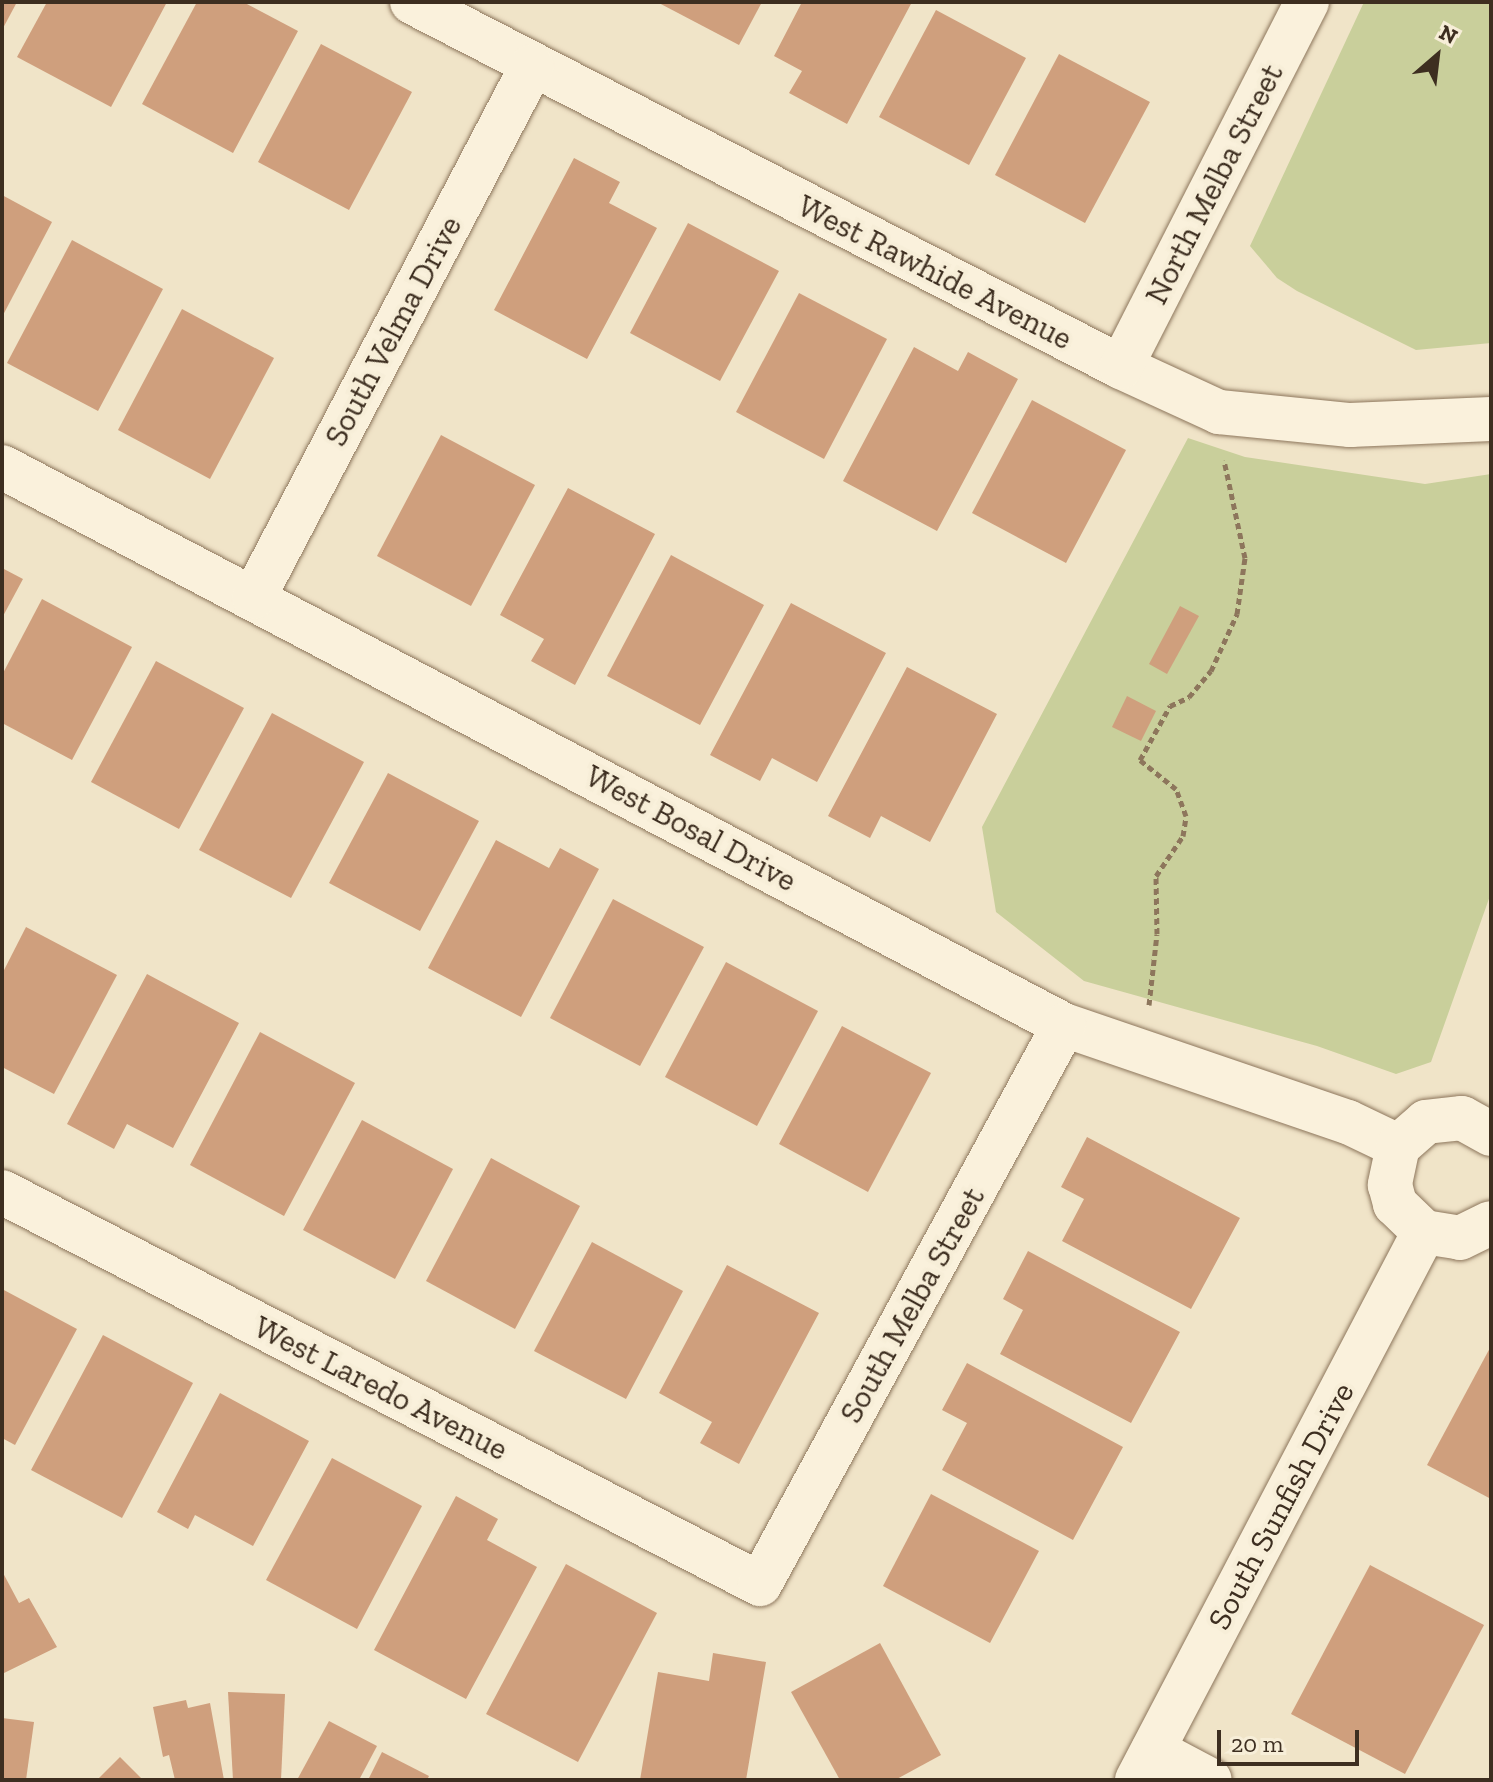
<!DOCTYPE html>
<html>
<head>
<meta charset="utf-8">
<style>
  body { margin:0 }
  #map { position:relative; width:1493px; height:1782px; overflow:hidden; background:#f0e4c8; font-family:"Zilla Slab",serif }
  div>[style] { position:absolute }
  .green>* { inset:0; background:#c9cf9b }
  .building>* { inset:0; background:#cf9f7d }
  .path>* { height:5px; margin-top:-2.5px; transform-origin:0; background:repeating-linear-gradient(90deg,#8d765c 0 6px,transparent 0 10px) }
  .roads { filter:drop-shadow(0 0 2px #8d765c) drop-shadow(0 0 2px #8d765c) }
  .minor>* { height:44px; margin:-22px; padding:0 22px; transform-origin:22px; border-radius:22px; background:#faf1dc }
  span { translate:-50% -50%; white-space:nowrap; text-align:center; line-height:1.15; -webkit-text-stroke:8px #f7eed8; paint-order:stroke }
  .street-label { font-size:32px; color:#3d2e20 }
  .frame { position:absolute; inset:0; border:4px solid #3d2e20; pointer-events:none }
  .north { position:absolute; left:1397px; top:16px; width:80px; height:80px; -webkit-text-stroke:6px #f7eed8; paint-order:stroke; rotate:28deg; font-size:22px; font-weight:700; line-height:32px; text-align:center; color:#3d2e20 }
  .north::after { content:''; display:block; margin:auto; width:28px; height:36px; background:#3d2e20; clip-path:polygon(50% 0,100% 100%,50% 72%,0 100%) }
  .scale { position:absolute; left:1217px; top:1730px; width:142px; height:36px; box-sizing:border-box; border:4px solid #3d2e20; border-top:0; padding-left:10px; font-size:24px; line-height:28px; white-space:nowrap; color:#3d2e20; -webkit-text-stroke:6px #f7eed8; paint-order:stroke }
</style>
</head>
<body>
<div id="map">
  <div class="green">
    <div style="clip-path:polygon(1364px 2px,1491px 2px,1491px 343px,1416px 350px,1297px 291px,1277px 278px,1250px 246px)"></div>
    <div style="clip-path:polygon(1188px 438px,1245px 457px,1425px 484px,1491px 474px,1491px 893px,1431px 1062px,1396px 1074px,1317px 1046px,1084px 981px,996px 912px,982px 827px)"></div>
  </div>
  <div class="building">
    <div style="clip-path:polygon(2px 2px,17px 2px,2px 30px)"></div>
    <div style="clip-path:polygon(47px 2px,167px 2px,111px 107px,17px 57px)"></div>
    <div style="clip-path:polygon(197px 2px,243px 2px,298px 31px,233px 153px,142px 104px)"></div>
    <div style="clip-path:polygon(657px 2px,762px 2px,739px 45px)"></div>
    <div style="clip-path:polygon(802px 2px,912px 2px,847px 124px,789px 93px,802px 71px,774px 56px)"></div>
    <div style="clip-path:polygon(936px 10px,1026px 58px,969px 165px,879px 117px)"></div>
    <div style="clip-path:polygon(321px 44px,412px 92px,349px 210px,258px 162px)"></div>
    <div style="clip-path:polygon(1059px 54px,1150px 102px,1085px 223px,995px 175px)"></div>
    <div style="clip-path:polygon(574px 158px,620px 182px,609px 203px,657px 228px,587px 359px,494px 310px)"></div>
    <div style="clip-path:polygon(2px 195px,52px 222px,2px 317px)"></div>
    <div style="clip-path:polygon(688px 223px,779px 271px,720px 381px,630px 333px)"></div>
    <div style="clip-path:polygon(72px 240px,163px 289px,98px 411px,7px 363px)"></div>
    <div style="clip-path:polygon(799px 293px,887px 339px,824px 459px,736px 412px)"></div>
    <div style="clip-path:polygon(182px 309px,274px 358px,210px 479px,118px 430px)"></div>
    <div style="clip-path:polygon(914px 347px,958px 371px,968px 352px,1018px 379px,937px 531px,843px 481px)"></div>
    <div style="clip-path:polygon(1032px 400px,1126px 450px,1066px 563px,972px 513px)"></div>
    <div style="clip-path:polygon(441px 435px,535px 485px,471px 606px,377px 556px)"></div>
    <div style="clip-path:polygon(568px 488px,655px 534px,575px 685px,531px 661px,544px 639px,500px 615px)"></div>
    <div style="clip-path:polygon(671px 555px,764px 605px,700px 725px,607px 676px)"></div>
    <div style="clip-path:polygon(2px 568px,23px 579px,2px 618px)"></div>
    <div style="clip-path:polygon(42px 599px,132px 647px,72px 760px,2px 723px,2px 675px)"></div>
    <div style="clip-path:polygon(791px 603px,886px 653px,817px 782px,772px 758px,760px 781px,710px 755px)"></div>
    <div style="clip-path:polygon(1180px 606px,1199px 616px,1167px 674px,1149px 664px)"></div>
    <div style="clip-path:polygon(156px 661px,244px 708px,179px 829px,91px 782px)"></div>
    <div style="clip-path:polygon(907px 667px,997px 714px,930px 842px,881px 816px,870px 838px,828px 816px)"></div>
    <div style="clip-path:polygon(1127px 696px,1156px 711px,1141px 741px,1112px 727px)"></div>
    <div style="clip-path:polygon(272px 713px,364px 762px,291px 898px,199px 850px)"></div>
    <div style="clip-path:polygon(388px 773px,479px 821px,420px 931px,329px 883px)"></div>
    <div style="clip-path:polygon(496px 840px,549px 868px,560px 848px,599px 869px,521px 1017px,428px 968px)"></div>
    <div style="clip-path:polygon(613px 899px,704px 947px,640px 1066px,550px 1018px)"></div>
    <div style="clip-path:polygon(26px 927px,117px 975px,54px 1094px,2px 1067px,2px 974px)"></div>
    <div style="clip-path:polygon(726px 962px,818px 1011px,757px 1126px,665px 1077px)"></div>
    <div style="clip-path:polygon(147px 974px,239px 1023px,173px 1148px,127px 1124px,114px 1149px,67px 1124px)"></div>
    <div style="clip-path:polygon(842px 1026px,931px 1073px,868px 1192px,779px 1144px)"></div>
    <div style="clip-path:polygon(260px 1032px,355px 1083px,284px 1216px,190px 1165px)"></div>
    <div style="clip-path:polygon(362px 1120px,453px 1169px,395px 1279px,303px 1230px)"></div>
    <div style="clip-path:polygon(1087px 1137px,1240px 1218px,1191px 1309px,1062px 1241px,1084px 1199px,1061px 1187px)"></div>
    <div style="clip-path:polygon(491px 1158px,580px 1206px,515px 1329px,426px 1281px)"></div>
    <div style="clip-path:polygon(592px 1242px,683px 1291px,626px 1399px,534px 1351px)"></div>
    <div style="clip-path:polygon(1028px 1251px,1180px 1332px,1131px 1423px,1000px 1354px,1023px 1310px,1003px 1299px)"></div>
    <div style="clip-path:polygon(727px 1265px,819px 1313px,739px 1464px,700px 1443px,712px 1422px,659px 1393px)"></div>
    <div style="clip-path:polygon(2px 1289px,77px 1329px,15px 1445px,2px 1438px)"></div>
    <div style="clip-path:polygon(103px 1335px,193px 1383px,122px 1518px,31px 1470px)"></div>
    <div style="clip-path:polygon(1491px 1346px,1491px 1499px,1427px 1465px)"></div>
    <div style="clip-path:polygon(967px 1363px,1123px 1447px,1073px 1540px,942px 1470px,967px 1423px,942px 1410px)"></div>
    <div style="clip-path:polygon(220px 1393px,309px 1441px,253px 1546px,195px 1515px,188px 1529px,157px 1512px)"></div>
    <div style="clip-path:polygon(332px 1458px,422px 1506px,357px 1629px,266px 1580px)"></div>
    <div style="clip-path:polygon(931px 1494px,1039px 1551px,990px 1643px,883px 1586px)"></div>
    <div style="clip-path:polygon(456px 1496px,498px 1519px,487px 1540px,537px 1567px,466px 1699px,374px 1650px)"></div>
    <div style="clip-path:polygon(566px 1564px,657px 1613px,578px 1762px,486px 1714px)"></div>
    <div style="clip-path:polygon(1370px 1565px,1484px 1625px,1405px 1774px,1291px 1714px)"></div>
    <div style="clip-path:polygon(2px 1571px,19px 1603px,29px 1598px,57px 1647px,2px 1674px)"></div>
    <div style="clip-path:polygon(880px 1643px,941px 1755px,895px 1780px,840px 1780px,791px 1692px)"></div>
    <div style="clip-path:polygon(713px 1653px,766px 1662px,746px 1780px,640px 1780px,658px 1672px,709px 1681px)"></div>
    <div style="clip-path:polygon(228px 1692px,285px 1694px,281px 1780px,233px 1780px)"></div>
    <div style="clip-path:polygon(186px 1700px,188px 1708px,210px 1703px,224px 1780px,175px 1780px,169px 1755px,163px 1757px,153px 1707px)"></div>
    <div style="clip-path:polygon(2px 1718px,34px 1722px,26px 1780px,2px 1780px)"></div>
    <div style="clip-path:polygon(329px 1721px,377px 1746px,359px 1780px,297px 1780px)"></div>
    <div style="clip-path:polygon(382px 1752px,429px 1776px,427px 1780px,368px 1780px)"></div>
    <div style="clip-path:polygon(120px 1757px,143px 1780px,97px 1780px)"></div>
  </div>
  <div class="path">
    <div style="left:1149px;top:1005px;width:71px;rotate:-83.6deg"></div>
    <div style="left:1157px;top:934px;width:58px;rotate:-91deg"></div>
    <div style="left:1156px;top:876px;width:48px;rotate:-56deg"></div>
    <div style="left:1183px;top:836px;width:20px;rotate:-81deg"></div>
    <div style="left:1186px;top:816px;width:29px;rotate:-110deg"></div>
    <div style="left:1176px;top:789px;width:46px;rotate:-141.1deg"></div>
    <div style="left:1140px;top:760px;width:62px;rotate:-60.9deg"></div>
    <div style="left:1170px;top:706px;width:21px;rotate:-25deg"></div>
    <div style="left:1189px;top:697px;width:34px;rotate:-50deg"></div>
    <div style="left:1211px;top:671px;width:63px;rotate:-65.5deg"></div>
    <div style="left:1237px;top:614px;width:57px;rotate:-81.9deg"></div>
    <div style="left:1245px;top:558px;width:100px;rotate:-102.1deg"></div>
  </div>
  <div class="roads">
    <div class="minor">
      <div style="left:412px;top:2px;width:797px;rotate:27.24deg"></div>
      <div style="left:1121px;top:367px;width:108px;rotate:24.7deg"></div>
      <div style="left:1219px;top:412px;width:132px;rotate:5.7deg"></div>
      <div style="left:1350px;top:425px;width:141px;rotate:-2.4deg"></div>
      <div style="left:1121px;top:367px;width:410px;rotate:-63deg"></div>
      <div style="left:2px;top:467px;width:1200px;rotate:27.72deg"></div>
      <div style="left:1064px;top:1025px;width:300px;rotate:18.9deg"></div>
      <div style="left:1348px;top:1122px;width:55px;rotate:25.6deg"></div>
      <div style="left:254px;top:597px;width:599px;rotate:-62.37deg"></div>
      <div style="left:1491px;top:1134px;width:33px;rotate:-151deg"></div>
      <div style="left:1462px;top:1118px;width:36px;rotate:174deg"></div>
      <div style="left:1426px;top:1122px;width:37px;rotate:139deg"></div>
      <div style="left:1398px;top:1146px;width:40px;rotate:102deg"></div>
      <div style="left:1390px;top:1185px;width:20px;rotate:75deg"></div>
      <div style="left:1395px;top:1204px;width:40px;rotate:44deg"></div>
      <div style="left:1424px;top:1232px;width:36px;rotate:9deg"></div>
      <div style="left:1460px;top:1238px;width:34px;rotate:-26deg"></div>
      <div style="left:2px;top:1192px;width:853px;rotate:27.35deg"></div>
      <div style="left:760px;top:1584px;width:636px;rotate:-61.46deg"></div>
      <div style="left:1153px;top:1750px;width:64px;rotate:27.8deg"></div>
      <div style="left:1137px;top:1780px;width:619px;rotate:-62.36deg"></div>
    </div>
  </div>
  <div class="street-label">
    <span style="left:1214px;top:184px;rotate:-63deg">North Melba Street</span>
    <span style="left:935px;top:272px;rotate:27deg">West Rawhide Avenue</span>
    <span style="left:393px;top:331px;rotate:-62deg">South Velma Drive</span>
    <span style="left:691px;top:828px;rotate:28deg">West Bosal Drive</span>
    <span style="left:912px;top:1305px;rotate:-61deg">South Melba Street</span>
    <span style="left:381px;top:1388px;rotate:27deg">West Laredo Avenue</span>
    <span style="left:1281px;top:1506px;rotate:-62deg">South Sunfish Drive</span>
  </div>
  <div class="frame"></div>
  <div class="north">N</div>
  <div class="scale">20 m</div>
</div>
</body>
</html>
